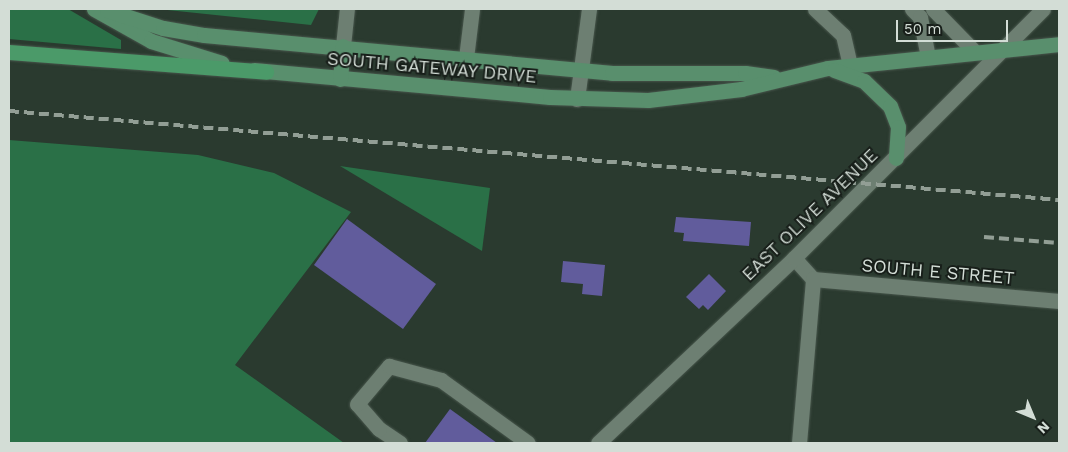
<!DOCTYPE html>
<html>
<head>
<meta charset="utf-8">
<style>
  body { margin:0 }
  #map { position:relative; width:1068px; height:452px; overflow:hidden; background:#2a3a2f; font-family:"Work Sans",sans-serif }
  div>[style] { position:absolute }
  .green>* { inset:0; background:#2a7047 }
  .building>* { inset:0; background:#615c9c }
  .roads { filter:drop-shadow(0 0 1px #48564c) drop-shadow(0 0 1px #48564c) }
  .minor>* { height:15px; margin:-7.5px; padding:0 7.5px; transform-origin:7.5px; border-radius:7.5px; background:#6d7f72 }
  .major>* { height:15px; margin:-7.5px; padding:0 7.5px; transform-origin:7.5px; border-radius:7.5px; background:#598f6d }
  .highway>* { height:15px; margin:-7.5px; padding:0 7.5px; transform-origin:7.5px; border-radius:7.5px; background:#4b9a69 }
  .rail>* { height:4px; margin-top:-2px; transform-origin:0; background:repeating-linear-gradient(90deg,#929e95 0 10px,transparent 0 15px) }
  span { translate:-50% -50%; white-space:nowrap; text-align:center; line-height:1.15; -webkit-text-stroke:4px #181f1a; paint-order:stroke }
  .street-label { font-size:18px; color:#d3ddd6 }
  .frame { position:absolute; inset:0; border:10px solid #d3ddd6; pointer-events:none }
  .north { position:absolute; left:1008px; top:392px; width:50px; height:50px; -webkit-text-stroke:4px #181f1a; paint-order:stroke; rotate:135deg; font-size:14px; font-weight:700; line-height:20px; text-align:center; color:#d3ddd6 }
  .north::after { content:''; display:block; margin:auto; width:18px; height:22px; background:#d3ddd6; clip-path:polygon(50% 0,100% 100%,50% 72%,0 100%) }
  .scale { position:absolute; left:896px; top:20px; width:112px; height:22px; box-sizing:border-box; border:2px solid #d3ddd6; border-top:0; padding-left:6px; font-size:15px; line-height:18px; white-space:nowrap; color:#d3ddd6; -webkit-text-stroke:4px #181f1a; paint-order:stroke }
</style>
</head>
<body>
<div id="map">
  <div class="green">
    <div style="clip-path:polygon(9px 9px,68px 9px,121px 40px,121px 49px,9px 39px)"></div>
    <div style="clip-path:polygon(158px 9px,319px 9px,311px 25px)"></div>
    <div style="clip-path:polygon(9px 140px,198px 155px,274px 173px,351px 212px,235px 365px,344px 443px,9px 443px)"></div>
    <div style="clip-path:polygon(340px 166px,490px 188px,482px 251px)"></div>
  </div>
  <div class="building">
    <div style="clip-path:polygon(676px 217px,751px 222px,749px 246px,683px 241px,684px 233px,674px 232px)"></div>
    <div style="clip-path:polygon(347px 219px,436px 284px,403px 329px,314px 265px)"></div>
    <div style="clip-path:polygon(563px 261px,605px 265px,602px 296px,582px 294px,583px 284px,561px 282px)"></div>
    <div style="clip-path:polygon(709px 274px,726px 291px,708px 310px,703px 305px,699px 309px,686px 297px)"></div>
    <div style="clip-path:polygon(450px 409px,497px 443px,425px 443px)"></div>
  </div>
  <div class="roads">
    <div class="minor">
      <div style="left:815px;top:9px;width:38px;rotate:43deg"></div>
      <div style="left:843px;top:35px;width:31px;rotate:77deg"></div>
      <div style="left:912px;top:9px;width:11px;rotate:45deg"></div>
      <div style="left:920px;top:17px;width:41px;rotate:78.7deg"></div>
      <div style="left:933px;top:9px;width:59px;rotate:45.7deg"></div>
      <div style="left:343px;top:46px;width:37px;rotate:-84deg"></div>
      <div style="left:466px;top:58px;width:49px;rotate:-83deg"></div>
      <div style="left:577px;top:99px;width:91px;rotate:-82.4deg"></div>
      <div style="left:794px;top:258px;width:28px;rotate:48deg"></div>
      <div style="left:813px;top:279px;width:247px;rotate:5.1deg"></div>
      <div style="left:400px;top:443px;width:25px;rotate:-146deg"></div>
      <div style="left:379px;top:429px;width:33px;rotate:-131deg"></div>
      <div style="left:357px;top:404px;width:50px;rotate:-49.9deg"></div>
      <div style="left:389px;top:366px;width:54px;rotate:15.1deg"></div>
      <div style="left:441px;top:380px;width:107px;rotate:35.9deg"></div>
      <div style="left:598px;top:443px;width:270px;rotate:-43.3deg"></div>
      <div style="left:794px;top:258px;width:352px;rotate:-45deg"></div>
      <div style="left:799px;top:443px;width:165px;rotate:-85.1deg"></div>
    </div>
    <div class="major">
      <div style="left:94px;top:9px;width:65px;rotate:29.3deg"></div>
      <div style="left:151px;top:41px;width:74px;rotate:17.2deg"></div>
      <div style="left:107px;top:10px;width:59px;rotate:17.8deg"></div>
      <div style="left:163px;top:28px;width:42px;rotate:9.7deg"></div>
      <div style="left:204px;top:35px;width:410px;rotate:5.3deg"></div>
      <div style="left:612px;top:73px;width:133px"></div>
      <div style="left:745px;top:73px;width:29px;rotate:8deg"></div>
      <div style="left:254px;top:70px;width:297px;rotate:5.2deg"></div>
      <div style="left:550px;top:97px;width:98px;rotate:1.8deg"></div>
      <div style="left:648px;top:100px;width:94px;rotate:-6.7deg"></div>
      <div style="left:741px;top:89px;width:89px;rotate:-13.6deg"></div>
      <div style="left:828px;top:68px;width:232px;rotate:-5.9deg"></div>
      <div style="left:834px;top:70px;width:32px;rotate:20deg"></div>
      <div style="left:864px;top:81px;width:36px;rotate:44deg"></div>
      <div style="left:890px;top:106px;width:22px;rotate:69deg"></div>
      <div style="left:898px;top:127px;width:31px;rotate:94deg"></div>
      <div style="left:340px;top:79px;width:33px;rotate:-85deg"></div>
    </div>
    <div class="highway">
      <div style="left:9px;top:52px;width:258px;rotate:4.4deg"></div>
    </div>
  </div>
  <div class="rail">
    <div style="left:9px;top:111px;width:1054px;rotate:4.84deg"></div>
    <div style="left:984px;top:237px;width:75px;rotate:4.6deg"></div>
  </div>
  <div class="street-label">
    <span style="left:432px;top:68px;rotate:5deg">SOUTH GATEWAY DRIVE</span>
    <span style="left:810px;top:215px;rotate:-44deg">EAST OLIVE AVENUE</span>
    <span style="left:938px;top:272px;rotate:5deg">SOUTH E STREET</span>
  </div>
  <div class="frame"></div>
  <div class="north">N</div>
  <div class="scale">50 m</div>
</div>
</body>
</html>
